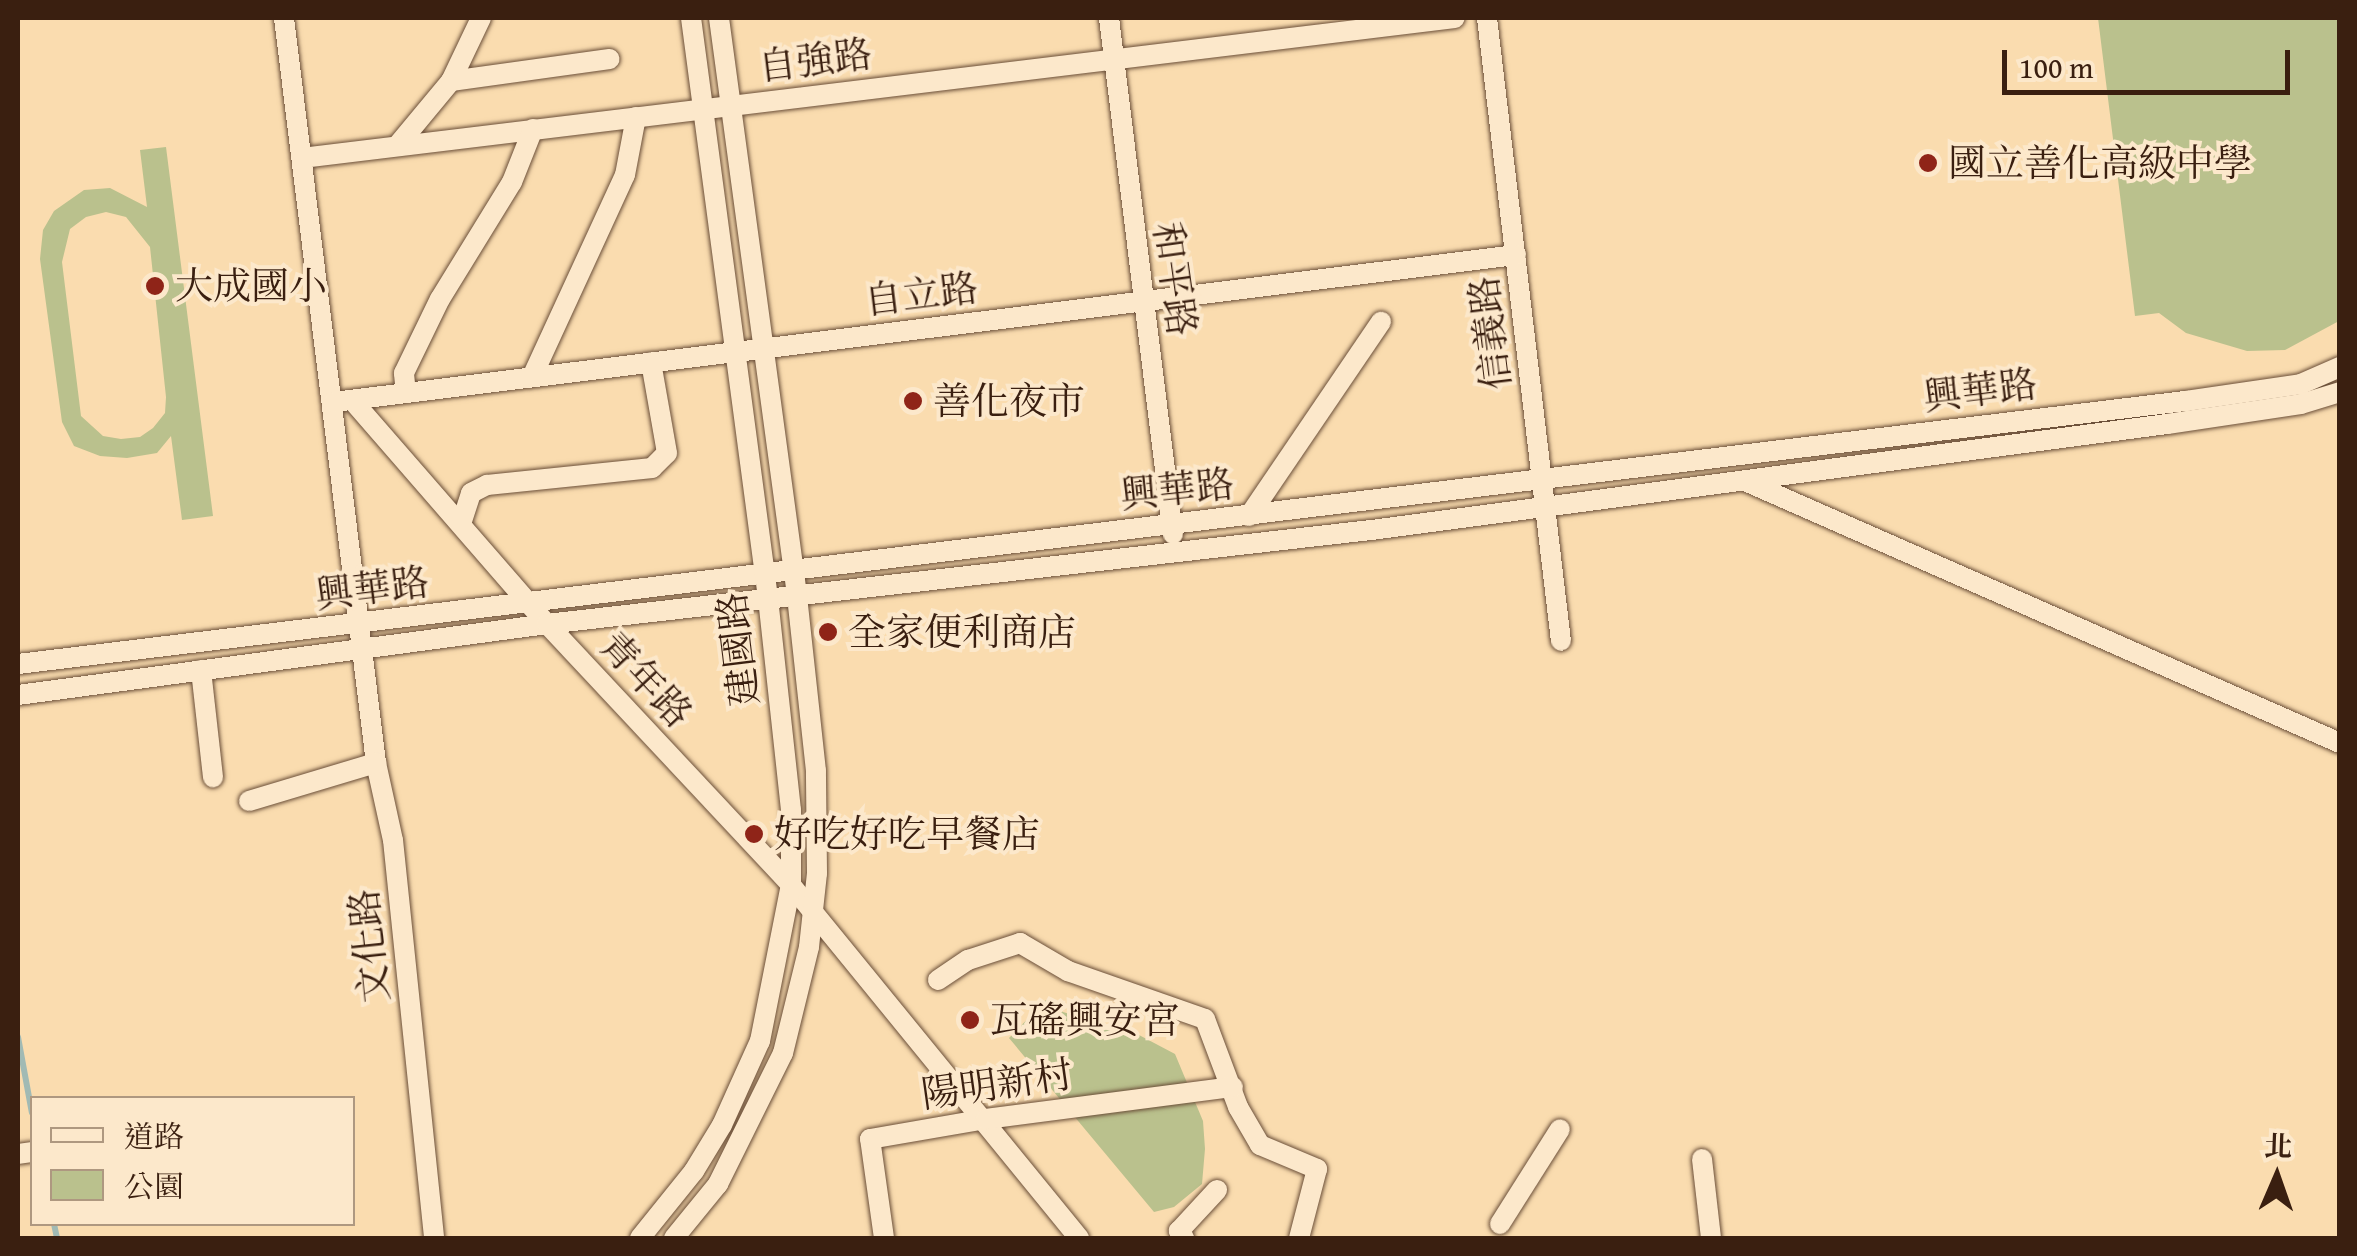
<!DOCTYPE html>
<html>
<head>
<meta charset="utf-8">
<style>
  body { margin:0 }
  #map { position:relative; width:2357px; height:1256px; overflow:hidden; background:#fadcaf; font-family:"Gentium Book Plus","Noto Serif TC",serif }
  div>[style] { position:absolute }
  .green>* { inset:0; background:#bac18d }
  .stream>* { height:6px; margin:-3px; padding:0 3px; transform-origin:3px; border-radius:3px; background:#a1bab4 }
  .roads { filter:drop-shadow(0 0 2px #6a4e38) drop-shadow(0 0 2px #6a4e38) }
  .minor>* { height:20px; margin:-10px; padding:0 10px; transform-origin:10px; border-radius:10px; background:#fce8cb }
  .dots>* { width:28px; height:28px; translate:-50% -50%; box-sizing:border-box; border:5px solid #fce8cb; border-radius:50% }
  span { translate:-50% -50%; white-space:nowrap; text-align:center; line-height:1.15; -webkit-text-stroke:8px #fce8cb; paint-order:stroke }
  .street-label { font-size:38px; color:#3a1f10 }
  .poi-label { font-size:38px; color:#3a1f10 }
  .left { translate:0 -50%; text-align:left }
  .frame { position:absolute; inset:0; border:20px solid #3a1f10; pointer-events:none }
  .legend { position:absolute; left:30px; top:1096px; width:325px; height:130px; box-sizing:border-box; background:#fce8cb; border:2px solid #ae9880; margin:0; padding:12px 18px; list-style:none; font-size:30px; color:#3a1f10 }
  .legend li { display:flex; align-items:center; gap:20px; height:50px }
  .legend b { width:50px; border:2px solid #ae9880 }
  .north { position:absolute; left:2227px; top:1126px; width:100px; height:100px; -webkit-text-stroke:8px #fce8cb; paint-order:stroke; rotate:2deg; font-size:28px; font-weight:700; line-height:40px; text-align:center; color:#3a1f10 }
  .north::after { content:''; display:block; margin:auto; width:35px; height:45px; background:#3a1f10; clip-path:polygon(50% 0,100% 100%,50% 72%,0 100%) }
  .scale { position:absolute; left:2002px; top:50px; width:288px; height:45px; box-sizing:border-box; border:5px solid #3a1f10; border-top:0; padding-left:12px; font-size:30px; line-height:35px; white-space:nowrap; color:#3a1f10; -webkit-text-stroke:8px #fce8cb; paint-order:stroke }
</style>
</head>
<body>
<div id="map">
  <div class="green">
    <div style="clip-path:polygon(2098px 18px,2339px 18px,2339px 321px,2285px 350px,2247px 351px,2186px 333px,2159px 313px,2135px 316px)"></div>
    <div style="clip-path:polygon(evenodd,166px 147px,213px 516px,182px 520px,171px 436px,157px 453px,127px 458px,100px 456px,74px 446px,62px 422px,40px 259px,43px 230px,54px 211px,84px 190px,110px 188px,147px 207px,140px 150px,166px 147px,106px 212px,126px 217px,150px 247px,166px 397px,165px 413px,153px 428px,140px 437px,121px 439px,103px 436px,81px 416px,62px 262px,70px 229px,86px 217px,106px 212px)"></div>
    <div style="clip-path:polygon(1046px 1000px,1063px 1012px,1139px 1035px,1175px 1054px,1203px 1121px,1205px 1149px,1202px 1184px,1174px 1207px,1154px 1212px,1009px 1038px)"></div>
  </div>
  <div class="stream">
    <div style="left:18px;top:1037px;width:77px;rotate:79.6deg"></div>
    <div style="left:54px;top:1224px;width:14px;rotate:78deg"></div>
  </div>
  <div class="roads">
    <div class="minor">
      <div style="left:284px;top:18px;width:751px;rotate:82.96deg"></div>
      <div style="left:376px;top:763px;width:79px;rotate:77.6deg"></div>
      <div style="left:393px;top:840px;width:400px;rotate:84.1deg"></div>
      <div style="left:1109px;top:18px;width:520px;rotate:82.93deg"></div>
      <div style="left:1487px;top:18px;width:627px;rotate:83.23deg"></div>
      <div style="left:451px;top:81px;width:70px;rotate:-64.5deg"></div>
      <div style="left:397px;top:146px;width:85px;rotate:-50.3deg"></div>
      <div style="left:451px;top:81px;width:160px;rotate:-7.9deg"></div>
      <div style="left:302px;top:158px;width:1161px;rotate:-6.92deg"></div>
      <div style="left:532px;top:377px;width:222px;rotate:-65.3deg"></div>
      <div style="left:625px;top:175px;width:59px;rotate:-79.3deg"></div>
      <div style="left:406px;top:393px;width:20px;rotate:-96deg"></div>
      <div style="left:404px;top:373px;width:82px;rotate:-64.1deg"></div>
      <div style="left:440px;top:299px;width:137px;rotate:-58.4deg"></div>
      <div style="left:512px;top:182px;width:57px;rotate:-68.4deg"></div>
      <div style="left:352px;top:400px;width:297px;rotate:49deg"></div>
      <div style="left:547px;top:624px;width:357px;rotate:46.9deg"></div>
      <div style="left:791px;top:885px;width:456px;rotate:50.8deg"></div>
      <div style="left:334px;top:402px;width:1191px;rotate:-7.09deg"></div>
      <div style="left:1745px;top:481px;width:650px;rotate:23.77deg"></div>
      <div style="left:1249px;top:516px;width:235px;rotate:-55.8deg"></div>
      <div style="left:462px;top:521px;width:29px;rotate:-72deg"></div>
      <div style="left:471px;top:493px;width:18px;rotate:-27deg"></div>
      <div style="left:487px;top:485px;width:166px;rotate:-5.9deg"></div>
      <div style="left:652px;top:468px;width:21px;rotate:-45deg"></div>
      <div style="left:667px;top:453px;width:92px;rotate:-100deg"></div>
      <div style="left:18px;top:664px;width:2184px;rotate:-6.92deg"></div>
      <div style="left:2186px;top:401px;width:116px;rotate:-8.4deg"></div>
      <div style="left:2301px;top:384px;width:43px;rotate:-23.6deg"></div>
      <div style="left:201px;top:670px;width:108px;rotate:83.6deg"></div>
      <div style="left:18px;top:695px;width:534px;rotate:-7.64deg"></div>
      <div style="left:547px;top:624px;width:837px;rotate:-6.51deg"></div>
      <div style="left:1379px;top:529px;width:795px;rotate:-7.59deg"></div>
      <div style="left:2167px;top:424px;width:135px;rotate:-8.5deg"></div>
      <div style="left:2301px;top:404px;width:41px;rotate:-17.1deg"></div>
      <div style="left:249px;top:801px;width:133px;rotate:-16.7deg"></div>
      <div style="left:938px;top:980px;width:36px;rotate:-34deg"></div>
      <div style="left:968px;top:960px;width:55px;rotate:-18.1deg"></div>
      <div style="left:1020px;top:943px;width:56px;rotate:30.3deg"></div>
      <div style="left:1068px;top:971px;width:145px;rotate:19.3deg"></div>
      <div style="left:1205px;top:1019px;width:94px;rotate:69.4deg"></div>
      <div style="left:1238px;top:1107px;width:44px;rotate:59.9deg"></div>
      <div style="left:1260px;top:1145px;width:62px;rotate:22.8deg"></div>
      <div style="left:1317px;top:1169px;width:71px;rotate:104.6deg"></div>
      <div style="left:18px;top:1154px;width:14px;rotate:-8deg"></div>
      <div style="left:1702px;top:1159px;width:80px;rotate:83.5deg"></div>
      <div style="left:1500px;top:1224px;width:112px;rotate:-57.7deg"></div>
      <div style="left:640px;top:1238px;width:86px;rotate:-51.1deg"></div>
      <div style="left:694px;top:1171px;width:54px;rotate:-58.7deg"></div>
      <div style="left:722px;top:1125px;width:92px;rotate:-65.7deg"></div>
      <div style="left:760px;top:1041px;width:159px;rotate:-78.8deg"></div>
      <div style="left:791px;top:885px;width:75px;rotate:-90deg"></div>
      <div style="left:791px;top:810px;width:213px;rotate:-96.2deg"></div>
      <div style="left:768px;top:598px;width:585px;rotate:-97.56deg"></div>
      <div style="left:674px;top:1238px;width:70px;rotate:-50.8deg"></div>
      <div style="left:718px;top:1184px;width:146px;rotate:-63.6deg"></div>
      <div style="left:783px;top:1053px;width:109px;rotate:-76.2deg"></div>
      <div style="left:809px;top:947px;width:74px;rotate:-83.8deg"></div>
      <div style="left:817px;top:873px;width:102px;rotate:-90.6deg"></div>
      <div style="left:816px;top:771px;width:177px;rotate:-96.2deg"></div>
      <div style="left:797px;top:595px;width:582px;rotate:-97.7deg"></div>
      <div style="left:884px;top:1238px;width:100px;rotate:-98deg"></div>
      <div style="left:870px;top:1139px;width:118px;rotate:-9.8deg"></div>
      <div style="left:986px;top:1119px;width:249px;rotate:-7.4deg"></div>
      <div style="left:1184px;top:1238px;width:9px;rotate:-126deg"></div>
      <div style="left:1179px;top:1231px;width:56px;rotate:-47.2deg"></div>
    </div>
  </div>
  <div class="dots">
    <div style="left:1928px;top:163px;background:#8f2418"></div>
    <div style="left:155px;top:286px;background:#8f2418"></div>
    <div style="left:913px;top:401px;background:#8f2418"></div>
    <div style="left:828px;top:632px;background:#8f2418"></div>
    <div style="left:754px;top:834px;background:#8f2418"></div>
    <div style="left:970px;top:1020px;background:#8f2418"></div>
  </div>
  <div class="street-label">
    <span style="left:815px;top:60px;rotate:-7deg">自強路</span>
    <span style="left:1175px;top:279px;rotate:82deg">和平路</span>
    <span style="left:921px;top:294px;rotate:-7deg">自立路</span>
    <span style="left:1490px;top:333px;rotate:-97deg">信義路</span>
    <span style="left:1980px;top:390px;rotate:-7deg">興華路</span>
    <span style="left:1177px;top:489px;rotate:-6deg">興華路</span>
    <span style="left:372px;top:588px;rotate:-7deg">興華路</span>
    <span style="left:738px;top:649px;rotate:-97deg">建國路</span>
    <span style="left:646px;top:679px;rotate:47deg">青年路</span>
    <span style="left:369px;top:946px;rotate:-96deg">文化路</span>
    <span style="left:997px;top:1084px;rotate:-8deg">陽明新村</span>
  </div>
  <div class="poi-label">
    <span class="left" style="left:1948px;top:163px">國立善化高級中學</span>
    <span class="left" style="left:175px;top:286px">大成國小</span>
    <span class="left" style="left:933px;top:401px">善化夜市</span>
    <span class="left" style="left:848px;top:632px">全家便利商店</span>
    <span class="left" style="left:774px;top:834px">好吃好吃早餐店</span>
    <span class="left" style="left:990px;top:1020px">瓦磘興安宮</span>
  </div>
  <div class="frame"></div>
  <ul class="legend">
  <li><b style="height:12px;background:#fce8cb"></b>道路</li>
  <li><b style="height:28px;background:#bac18d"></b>公園</li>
  </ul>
  <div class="north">北</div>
  <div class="scale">100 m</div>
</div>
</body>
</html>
